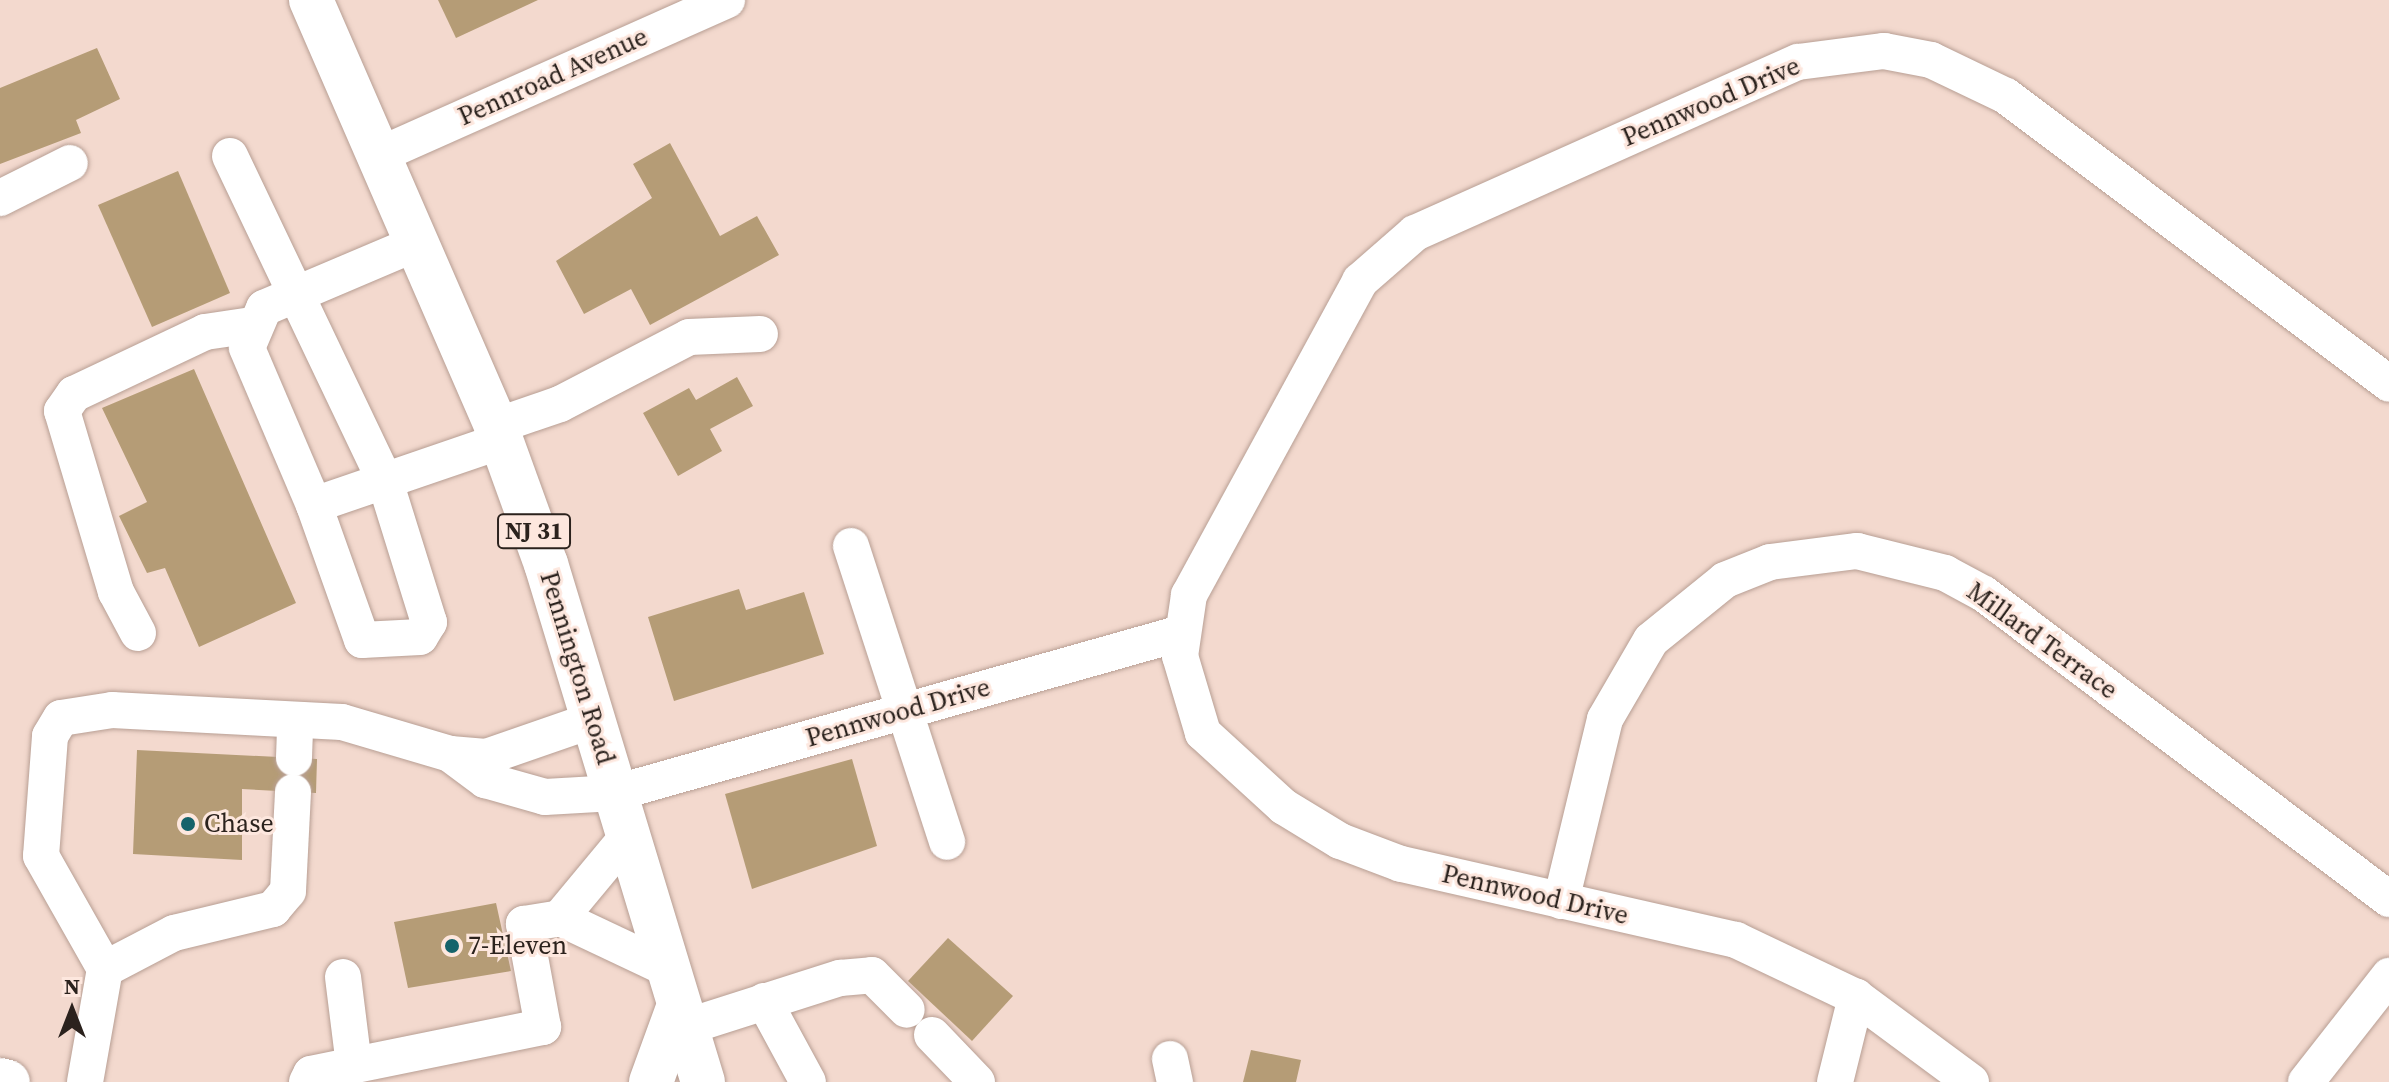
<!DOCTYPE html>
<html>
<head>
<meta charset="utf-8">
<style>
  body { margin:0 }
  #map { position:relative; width:2389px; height:1082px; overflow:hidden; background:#f3d9ce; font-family:"Source Serif 4",serif }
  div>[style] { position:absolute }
  .building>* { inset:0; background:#b59c76 }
  .roads { filter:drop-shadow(0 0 2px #b89f94) drop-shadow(0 0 2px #b89f94) }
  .minor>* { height:36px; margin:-18px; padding:0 18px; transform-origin:18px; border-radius:18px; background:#fff }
  .major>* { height:44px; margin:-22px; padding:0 22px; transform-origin:22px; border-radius:22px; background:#fff }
  .dots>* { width:22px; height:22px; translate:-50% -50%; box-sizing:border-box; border:4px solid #fde7de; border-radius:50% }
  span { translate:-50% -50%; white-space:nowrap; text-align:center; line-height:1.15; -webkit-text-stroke:6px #fde7de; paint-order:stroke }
  .shield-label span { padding:2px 6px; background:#fde7de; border:2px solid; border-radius:6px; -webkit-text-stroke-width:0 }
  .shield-label { font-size:24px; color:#2b221d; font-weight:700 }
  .street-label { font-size:26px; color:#2b221d }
  .poi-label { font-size:26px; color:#2b221d }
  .left { translate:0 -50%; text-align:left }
  .north { position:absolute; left:32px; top:970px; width:80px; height:80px; -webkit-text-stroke:6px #fde7de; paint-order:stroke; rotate:0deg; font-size:22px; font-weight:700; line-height:32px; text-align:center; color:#2b221d }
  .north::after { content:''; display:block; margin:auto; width:28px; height:36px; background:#2b221d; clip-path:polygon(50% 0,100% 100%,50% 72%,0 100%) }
</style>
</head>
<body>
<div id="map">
  <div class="building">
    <div style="clip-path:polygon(438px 0,538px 0,456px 38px)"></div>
    <div style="clip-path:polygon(97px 48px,120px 99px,76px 120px,81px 133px,0 164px,0 88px)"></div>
    <div style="clip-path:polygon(670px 143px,720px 236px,757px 216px,779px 255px,650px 325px,631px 289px,584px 314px,556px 261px,652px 198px,633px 164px)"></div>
    <div style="clip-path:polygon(178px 171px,230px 293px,152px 327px,98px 205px)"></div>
    <div style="clip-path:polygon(194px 369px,296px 603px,199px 647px,165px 568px,147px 573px,119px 516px,147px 502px,102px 408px)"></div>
    <div style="clip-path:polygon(737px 377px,753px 406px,710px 429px,722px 451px,678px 476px,643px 413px,689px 388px,696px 400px)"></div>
    <div style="clip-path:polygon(739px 589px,746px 610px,804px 592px,824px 654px,674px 701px,648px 617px)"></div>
    <div style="clip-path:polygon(137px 750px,317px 759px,316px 793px,242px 789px,242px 860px,133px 854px)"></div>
    <div style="clip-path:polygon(852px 759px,877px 846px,752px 889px,725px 794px)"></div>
    <div style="clip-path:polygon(496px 903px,511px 971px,408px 988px,394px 922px)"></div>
    <div style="clip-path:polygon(948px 938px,1013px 996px,972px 1041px,908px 981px)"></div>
    <div style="clip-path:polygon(1251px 1050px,1301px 1060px,1296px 1082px,1243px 1082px)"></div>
  </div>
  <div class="roads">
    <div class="minor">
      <div style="left:379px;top:155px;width:381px;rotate:-24deg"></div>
      <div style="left:230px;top:156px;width:360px;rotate:64.5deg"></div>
      <div style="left:385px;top:481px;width:148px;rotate:72.7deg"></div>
      <div style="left:429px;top:622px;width:17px;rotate:121deg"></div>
      <div style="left:420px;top:637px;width:58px;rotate:177deg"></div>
      <div style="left:362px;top:640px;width:143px;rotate:-109.6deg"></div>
      <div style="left:0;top:198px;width:78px;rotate:-26.6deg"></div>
      <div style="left:417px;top:243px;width:166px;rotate:157deg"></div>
      <div style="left:264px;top:308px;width:43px;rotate:113deg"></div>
      <div style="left:247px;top:348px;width:171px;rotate:66.9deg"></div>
      <div style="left:314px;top:505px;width:198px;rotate:-18.9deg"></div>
      <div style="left:496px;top:426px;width:68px;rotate:-19deg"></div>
      <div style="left:560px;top:404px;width:145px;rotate:-27.4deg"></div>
      <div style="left:689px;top:337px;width:71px;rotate:-2.4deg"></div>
      <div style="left:851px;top:546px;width:311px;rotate:72deg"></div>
      <div style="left:138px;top:633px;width:47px;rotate:-118.2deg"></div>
      <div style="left:116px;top:592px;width:189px;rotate:-106.6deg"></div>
      <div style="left:62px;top:411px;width:21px;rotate:-55deg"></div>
      <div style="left:74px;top:394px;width:145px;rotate:-25.3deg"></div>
      <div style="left:205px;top:332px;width:49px;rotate:-8.3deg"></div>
      <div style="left:593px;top:720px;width:113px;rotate:160.9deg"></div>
      <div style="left:486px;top:757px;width:36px;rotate:-175deg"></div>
      <div style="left:450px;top:754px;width:44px;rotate:36.6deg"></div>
      <div style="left:485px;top:780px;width:62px;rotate:15.8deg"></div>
      <div style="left:545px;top:797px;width:70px;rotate:-3.3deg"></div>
      <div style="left:615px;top:793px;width:588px;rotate:-15.78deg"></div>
      <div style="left:294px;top:758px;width:38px;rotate:-88deg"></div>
      <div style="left:1561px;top:901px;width:187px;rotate:-76.4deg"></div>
      <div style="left:1605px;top:719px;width:91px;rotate:-59.8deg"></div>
      <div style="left:1651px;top:640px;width:95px;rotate:-39deg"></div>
      <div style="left:1725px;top:580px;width:48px;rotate:-21.8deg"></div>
      <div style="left:1770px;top:562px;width:88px;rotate:-7.2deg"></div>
      <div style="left:1857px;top:551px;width:91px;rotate:14deg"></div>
      <div style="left:1945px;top:573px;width:44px;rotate:28.3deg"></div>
      <div style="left:1984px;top:594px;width:507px;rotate:36.98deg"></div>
      <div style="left:560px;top:918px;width:107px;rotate:-50.3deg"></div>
      <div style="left:105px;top:969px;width:78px;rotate:-27.6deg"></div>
      <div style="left:174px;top:933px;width:102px;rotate:-13.6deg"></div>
      <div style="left:273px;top:909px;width:23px;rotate:-50deg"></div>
      <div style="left:288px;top:891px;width:99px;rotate:-87.1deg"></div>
      <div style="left:343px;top:977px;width:89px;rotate:82.9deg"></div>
      <div style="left:764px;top:1001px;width:92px;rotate:61.5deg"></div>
      <div style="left:686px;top:1027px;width:162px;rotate:-17.7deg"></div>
      <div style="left:840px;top:978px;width:32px;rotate:-5deg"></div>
      <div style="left:872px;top:975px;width:49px;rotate:45deg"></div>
      <div style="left:932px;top:1035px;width:65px;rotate:46.2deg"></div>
      <div style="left:1170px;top:1059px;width:24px;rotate:78deg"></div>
      <div style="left:85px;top:1082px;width:115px;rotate:-80deg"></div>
      <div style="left:105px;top:969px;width:130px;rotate:-119.5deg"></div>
      <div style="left:41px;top:856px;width:120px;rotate:-85.7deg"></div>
      <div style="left:50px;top:736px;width:21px;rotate:-59deg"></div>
      <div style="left:61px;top:718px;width:52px;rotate:-8.9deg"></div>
      <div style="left:112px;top:710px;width:230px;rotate:3deg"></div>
      <div style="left:342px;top:722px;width:113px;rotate:16.5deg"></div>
      <div style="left:307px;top:1082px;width:9px;rotate:-63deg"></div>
      <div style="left:311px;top:1074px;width:237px;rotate:-11.5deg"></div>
      <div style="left:543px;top:1027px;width:105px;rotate:-100.5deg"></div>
      <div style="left:524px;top:924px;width:36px;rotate:-9deg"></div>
      <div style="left:560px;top:918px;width:119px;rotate:25.3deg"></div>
      <div style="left:1835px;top:1082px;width:88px;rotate:-76.1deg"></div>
      <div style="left:1971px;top:1082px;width:143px;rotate:-143.5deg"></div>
      <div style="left:1856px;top:997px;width:133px;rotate:-154.6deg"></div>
      <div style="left:1736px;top:940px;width:344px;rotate:-167.2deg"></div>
      <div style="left:1401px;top:864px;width:65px;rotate:-159.3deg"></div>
      <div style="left:1340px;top:841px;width:66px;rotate:-148.7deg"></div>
      <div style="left:1284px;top:807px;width:110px;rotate:-137.6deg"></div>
      <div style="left:1203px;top:733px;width:80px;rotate:-106.6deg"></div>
      <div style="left:1180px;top:656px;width:62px;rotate:-81.6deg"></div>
      <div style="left:1189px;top:595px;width:358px;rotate:-61.4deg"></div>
      <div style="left:1360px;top:281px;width:73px;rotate:-41.1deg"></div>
      <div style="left:1415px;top:233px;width:419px;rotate:-24.1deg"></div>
      <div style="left:1798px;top:62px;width:87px;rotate:-7.3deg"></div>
      <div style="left:1884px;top:51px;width:48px;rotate:10.8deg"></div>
      <div style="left:1931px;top:60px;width:83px;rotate:25.6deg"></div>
      <div style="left:2006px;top:96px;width:479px;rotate:36.9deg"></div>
      <div style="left:2306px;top:1082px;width:135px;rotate:-51.9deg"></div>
    </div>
    <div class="major">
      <div style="left:311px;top:0;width:464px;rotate:66.5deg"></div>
      <div style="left:496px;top:426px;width:147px;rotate:70.1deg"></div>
      <div style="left:546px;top:564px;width:541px;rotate:73.14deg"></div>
      <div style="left:0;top:1080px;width:8px;rotate:14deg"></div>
      <div style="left:651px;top:1082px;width:82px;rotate:-70deg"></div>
    </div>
  </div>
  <div class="dots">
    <div style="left:188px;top:824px;background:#15636b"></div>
    <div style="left:452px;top:946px;background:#15636b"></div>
  </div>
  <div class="shield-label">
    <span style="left:534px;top:531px">NJ 31</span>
  </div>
  <div class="street-label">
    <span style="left:553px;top:77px;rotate:-24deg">Pennroad Avenue</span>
    <span style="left:1711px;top:102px;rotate:-23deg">Pennwood Drive</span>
    <span style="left:2042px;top:641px;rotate:36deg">Millard Terrace</span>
    <span style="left:577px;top:668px;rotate:73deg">Pennington Road</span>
    <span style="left:898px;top:713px;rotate:-16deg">Pennwood Drive</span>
    <span style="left:1535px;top:895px;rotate:13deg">Pennwood Drive</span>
  </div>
  <div class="poi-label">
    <span class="left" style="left:204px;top:824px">Chase</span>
    <span class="left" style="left:468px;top:946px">7-Eleven</span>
  </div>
  <div class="north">N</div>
</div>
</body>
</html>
